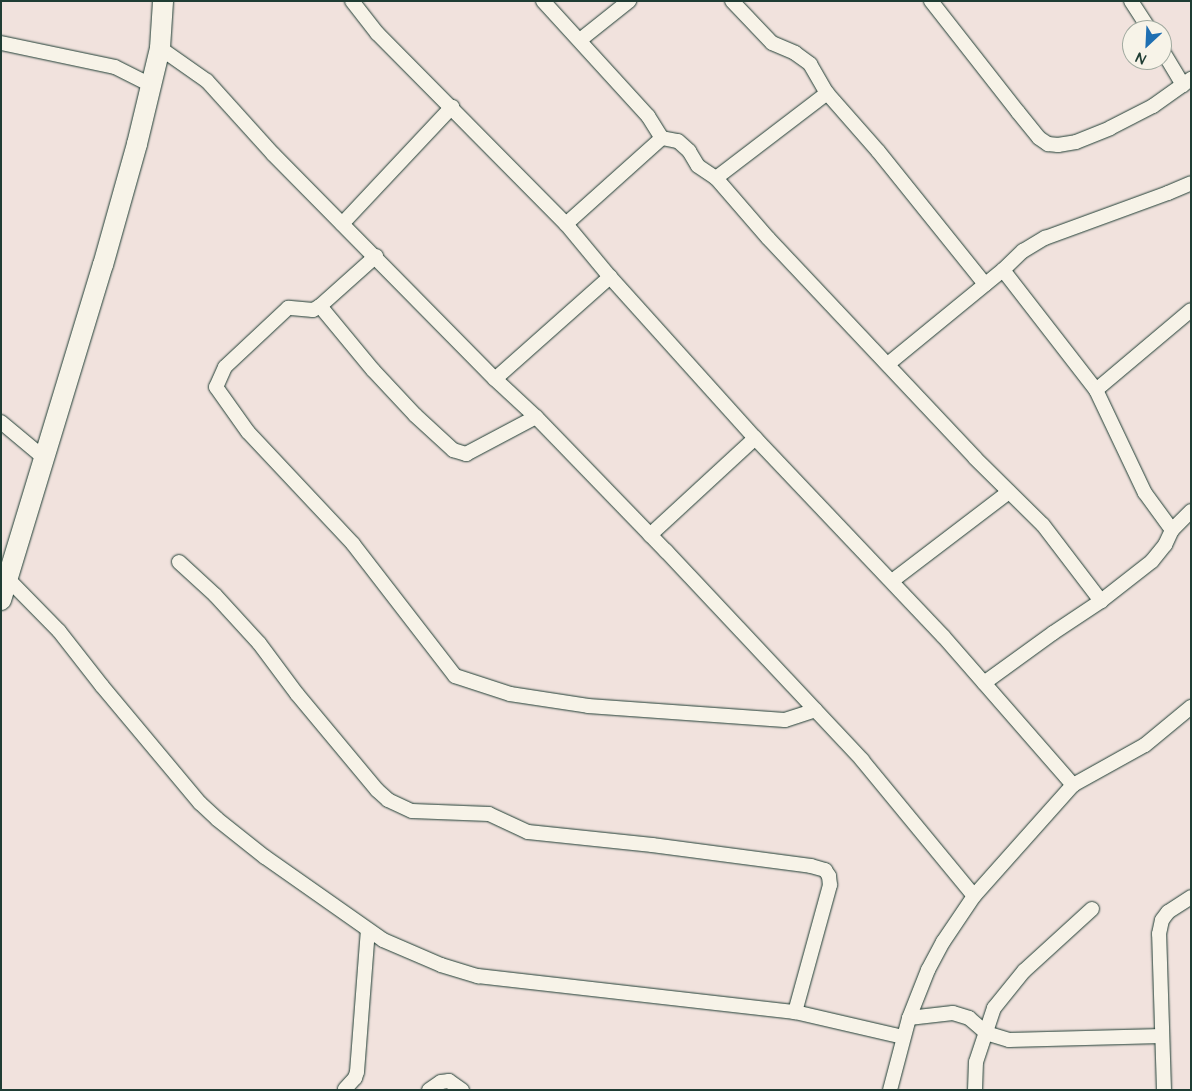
<!DOCTYPE html>
<html>
<head>
<meta charset="utf-8">
<style>
  body { margin:0 }
  #map { position:relative; width:1192px; height:1091px; overflow:hidden; background:#f1e2dd; font-family:"Architects Daughter",sans-serif }
  div>[style] { position:absolute }
  .roads { filter:drop-shadow(0 0 1px #1f3d34) drop-shadow(0 0 1px #1f3d34) }
  .minor>* { height:14px; margin:-7px; padding:0 7px; transform-origin:7px; border-radius:7px; background:#f7f3e8 }
  .secondary>* { height:20px; margin:-10px; padding:0 10px; transform-origin:10px; border-radius:10px; background:#f7f3e8 }
  span { translate:-50% -50%; white-space:nowrap; text-align:center; line-height:1.15; -webkit-text-stroke:5px #f7f3e8; paint-order:stroke }
  .frame { position:absolute; inset:0; border:2px solid #1f3d34; pointer-events:none }
  .north { position:absolute; left:1122px; top:20px; width:50px; height:50px; box-sizing:border-box; background:#f7f3e8; border:1px solid #a1aaa0; border-radius:50%; rotate:205deg; font-size:14px; font-weight:700; line-height:20px; text-align:center; color:#1f3d34 }
  .north::after { content:''; display:block; margin:auto; width:18px; height:22px; background:#1f6fb2; clip-path:polygon(50% 0,100% 100%,50% 72%,0 100%) }
</style>
</head>
<body>
<div id="map">
  <div class="roads">
    <div class="minor">
      <div style="left:352px;top:1px;width:41px;rotate:52deg"></div>
      <div style="left:377px;top:33px;width:269px;rotate:45.3deg"></div>
      <div style="left:566px;top:224px;width:69px;rotate:50.3deg"></div>
      <div style="left:610px;top:277px;width:217px;rotate:48deg"></div>
      <div style="left:755px;top:438px;width:273px;rotate:46.5deg"></div>
      <div style="left:943px;top:636px;width:198px;rotate:48.9deg"></div>
      <div style="left:543px;top:1px;width:156px;rotate:47.6deg"></div>
      <div style="left:648px;top:116px;width:26px;rotate:58deg"></div>
      <div style="left:662px;top:138px;width:16px;rotate:11deg"></div>
      <div style="left:678px;top:141px;width:15px;rotate:42deg"></div>
      <div style="left:689px;top:151px;width:17px;rotate:59deg"></div>
      <div style="left:698px;top:166px;width:22px;rotate:34deg"></div>
      <div style="left:716px;top:178px;width:79px;rotate:49.1deg"></div>
      <div style="left:768px;top:238px;width:302px;rotate:46.7deg"></div>
      <div style="left:975px;top:458px;width:95px;rotate:44.6deg"></div>
      <div style="left:1043px;top:525px;width:96px;rotate:52.7deg"></div>
      <div style="left:732px;top:1px;width:58px;rotate:46.4deg"></div>
      <div style="left:772px;top:43px;width:25px;rotate:23deg"></div>
      <div style="left:795px;top:53px;width:19px;rotate:36deg"></div>
      <div style="left:810px;top:64px;width:34px;rotate:60deg"></div>
      <div style="left:827px;top:93px;width:77px;rotate:48.7deg"></div>
      <div style="left:878px;top:151px;width:171px;rotate:51.2deg"></div>
      <div style="left:931px;top:1px;width:141px;rotate:51.9deg"></div>
      <div style="left:1018px;top:112px;width:33px;rotate:51deg"></div>
      <div style="left:1039px;top:138px;width:11px;rotate:34deg"></div>
      <div style="left:1048px;top:144px;width:10px;rotate:6deg"></div>
      <div style="left:1058px;top:145px;width:18px;rotate:-9deg"></div>
      <div style="left:1076px;top:142px;width:37px;rotate:-22deg"></div>
      <div style="left:1110px;top:128px;width:48px;rotate:-27.1deg"></div>
      <div style="left:1153px;top:106px;width:47px;rotate:-35.4deg"></div>
      <div style="left:1131px;top:1px;width:35px;rotate:57deg"></div>
      <div style="left:580px;top:40px;width:63px;rotate:-38.5deg"></div>
      <div style="left:1px;top:43px;width:116px;rotate:11.9deg"></div>
      <div style="left:115px;top:67px;width:40px;rotate:26.6deg"></div>
      <div style="left:160px;top:48px;width:57px;rotate:35.1deg"></div>
      <div style="left:207px;top:81px;width:98px;rotate:47.9deg"></div>
      <div style="left:273px;top:154px;width:316px;rotate:45.4deg"></div>
      <div style="left:495px;top:379px;width:56px;rotate:42.8deg"></div>
      <div style="left:536px;top:417px;width:187px;rotate:45.9deg"></div>
      <div style="left:666px;top:551px;width:287px;rotate:46.8deg"></div>
      <div style="left:862px;top:760px;width:176px;rotate:50.5deg"></div>
      <div style="left:1162px;top:50px;width:41px;rotate:59deg"></div>
      <div style="left:716px;top:178px;width:140px;rotate:-37.4deg"></div>
      <div style="left:342px;top:224px;width:161px;rotate:-46.8deg"></div>
      <div style="left:566px;top:224px;width:129px;rotate:-41.9deg"></div>
      <div style="left:376px;top:256px;width:75px;rotate:138.2deg"></div>
      <div style="left:320px;top:306px;width:8px;rotate:150deg"></div>
      <div style="left:313px;top:310px;width:25px;rotate:-175deg"></div>
      <div style="left:288px;top:308px;width:86px;rotate:136.9deg"></div>
      <div style="left:225px;top:367px;width:22px;rotate:114deg"></div>
      <div style="left:216px;top:387px;width:55px;rotate:54.6deg"></div>
      <div style="left:248px;top:432px;width:154px;rotate:46.8deg"></div>
      <div style="left:353px;top:544px;width:167px;rotate:52.3deg"></div>
      <div style="left:455px;top:676px;width:58px;rotate:18.1deg"></div>
      <div style="left:510px;top:694px;width:79px;rotate:8.7deg"></div>
      <div style="left:588px;top:706px;width:197px;rotate:4.1deg"></div>
      <div style="left:785px;top:720px;width:32px;rotate:-18deg"></div>
      <div style="left:1003px;top:270px;width:152px;rotate:52.2deg"></div>
      <div style="left:1096px;top:390px;width:114px;rotate:64.6deg"></div>
      <div style="left:1145px;top:493px;width:46px;rotate:53.9deg"></div>
      <div style="left:320px;top:306px;width:83px;rotate:50.4deg"></div>
      <div style="left:373px;top:370px;width:62px;rotate:47deg"></div>
      <div style="left:415px;top:415px;width:52px;rotate:42.6deg"></div>
      <div style="left:453px;top:450px;width:14px;rotate:17deg"></div>
      <div style="left:466px;top:454px;width:79px;rotate:-27.9deg"></div>
      <div style="left:888px;top:364px;width:149px;rotate:-39.3deg"></div>
      <div style="left:1003px;top:270px;width:28px;rotate:-44deg"></div>
      <div style="left:1023px;top:251px;width:26px;rotate:-31deg"></div>
      <div style="left:1045px;top:238px;width:131px;rotate:-20.1deg"></div>
      <div style="left:1168px;top:193px;width:25px;rotate:-23deg"></div>
      <div style="left:495px;top:379px;width:154px;rotate:-41.6deg"></div>
      <div style="left:1096px;top:390px;width:124px;rotate:-40.1deg"></div>
      <div style="left:1px;top:422px;width:56px;rotate:39.9deg"></div>
      <div style="left:650px;top:535px;width:143px;rotate:-42.7deg"></div>
      <div style="left:179px;top:562px;width:49px;rotate:42.5deg"></div>
      <div style="left:215px;top:595px;width:65px;rotate:47.5deg"></div>
      <div style="left:259px;top:643px;width:64px;rotate:53.3deg"></div>
      <div style="left:297px;top:694px;width:125px;rotate:50.2deg"></div>
      <div style="left:377px;top:790px;width:15px;rotate:42deg"></div>
      <div style="left:388px;top:800px;width:26px;rotate:25deg"></div>
      <div style="left:412px;top:811px;width:77px;rotate:2.2deg"></div>
      <div style="left:489px;top:814px;width:43px;rotate:24.8deg"></div>
      <div style="left:528px;top:832px;width:125px;rotate:6deg"></div>
      <div style="left:652px;top:845px;width:160px;rotate:7.5deg"></div>
      <div style="left:811px;top:866px;width:15px;rotate:16deg"></div>
      <div style="left:825px;top:870px;width:7px;rotate:56deg"></div>
      <div style="left:829px;top:876px;width:9px;rotate:84deg"></div>
      <div style="left:830px;top:885px;width:132px;rotate:105.4deg"></div>
      <div style="left:8px;top:579px;width:73px;rotate:45.6deg"></div>
      <div style="left:59px;top:631px;width:70px;rotate:52deg"></div>
      <div style="left:102px;top:686px;width:153px;rotate:50.1deg"></div>
      <div style="left:200px;top:803px;width:23px;rotate:43deg"></div>
      <div style="left:217px;top:819px;width:61px;rotate:38.4deg"></div>
      <div style="left:265px;top:857px;width:144px;rotate:35.1deg"></div>
      <div style="left:383px;top:940px;width:63px;rotate:23.3deg"></div>
      <div style="left:441px;top:965px;width:39px;rotate:17deg"></div>
      <div style="left:478px;top:976px;width:319px;rotate:6.5deg"></div>
      <div style="left:795px;top:1012px;width:111px;rotate:13deg"></div>
      <div style="left:892px;top:581px;width:147px;rotate:-37.3deg"></div>
      <div style="left:984px;top:683px;width:85px;rotate:-35.9deg"></div>
      <div style="left:1053px;top:633px;width:58px;rotate:-33.7deg"></div>
      <div style="left:1101px;top:601px;width:65px;rotate:-38.1deg"></div>
      <div style="left:1152px;top:561px;width:21px;rotate:-51deg"></div>
      <div style="left:1165px;top:545px;width:17px;rotate:-65deg"></div>
      <div style="left:1172px;top:530px;width:27px;rotate:-45deg"></div>
      <div style="left:909px;top:1018px;width:44px;rotate:-6.5deg"></div>
      <div style="left:953px;top:1013px;width:17px;rotate:17deg"></div>
      <div style="left:969px;top:1018px;width:23px;rotate:41deg"></div>
      <div style="left:986px;top:1033px;width:24px;rotate:17deg"></div>
      <div style="left:1009px;top:1040px;width:153px;rotate:-1.5deg"></div>
      <div style="left:345px;top:1089px;width:15px;rotate:-48deg"></div>
      <div style="left:355px;top:1078px;width:6px;rotate:-72deg"></div>
      <div style="left:357px;top:1072px;width:142px;rotate:-85.6deg"></div>
      <div style="left:429px;top:1090px;width:14px;rotate:-34deg"></div>
      <div style="left:441px;top:1082px;width:8px;rotate:-7deg"></div>
      <div style="left:449px;top:1081px;width:16px;rotate:35deg"></div>
      <div style="left:890px;top:1090px;width:74px;rotate:-75.2deg"></div>
      <div style="left:909px;top:1018px;width:52px;rotate:-68.4deg"></div>
      <div style="left:928px;top:970px;width:32px;rotate:-62deg"></div>
      <div style="left:943px;top:942px;width:55px;rotate:-56deg"></div>
      <div style="left:974px;top:896px;width:149px;rotate:-48.3deg"></div>
      <div style="left:1073px;top:785px;width:82px;rotate:-29.1deg"></div>
      <div style="left:1145px;top:745px;width:60px;rotate:-39.6deg"></div>
      <div style="left:975px;top:1090px;width:28px;rotate:-88deg"></div>
      <div style="left:976px;top:1062px;width:57px;rotate:-71.6deg"></div>
      <div style="left:994px;top:1008px;width:48px;rotate:-51deg"></div>
      <div style="left:1024px;top:971px;width:92px;rotate:-42.4deg"></div>
      <div style="left:1164px;top:1090px;width:156px;rotate:-91.8deg"></div>
      <div style="left:1159px;top:934px;width:14px;rotate:-78deg"></div>
      <div style="left:1162px;top:920px;width:10px;rotate:-53deg"></div>
      <div style="left:1168px;top:912px;width:27px;rotate:-33deg"></div>
    </div>
    <div class="secondary">
      <div style="left:1px;top:600px;width:350px;rotate:-73.1deg"></div>
      <div style="left:103px;top:265px;width:126px;rotate:-74.3deg"></div>
      <div style="left:137px;top:144px;width:99px;rotate:-76.5deg"></div>
      <div style="left:160px;top:48px;width:47px;rotate:-86.3deg"></div>
    </div>
  </div>
  <div class="frame"></div>
  <div class="north">N</div>
</div>
</body>
</html>
